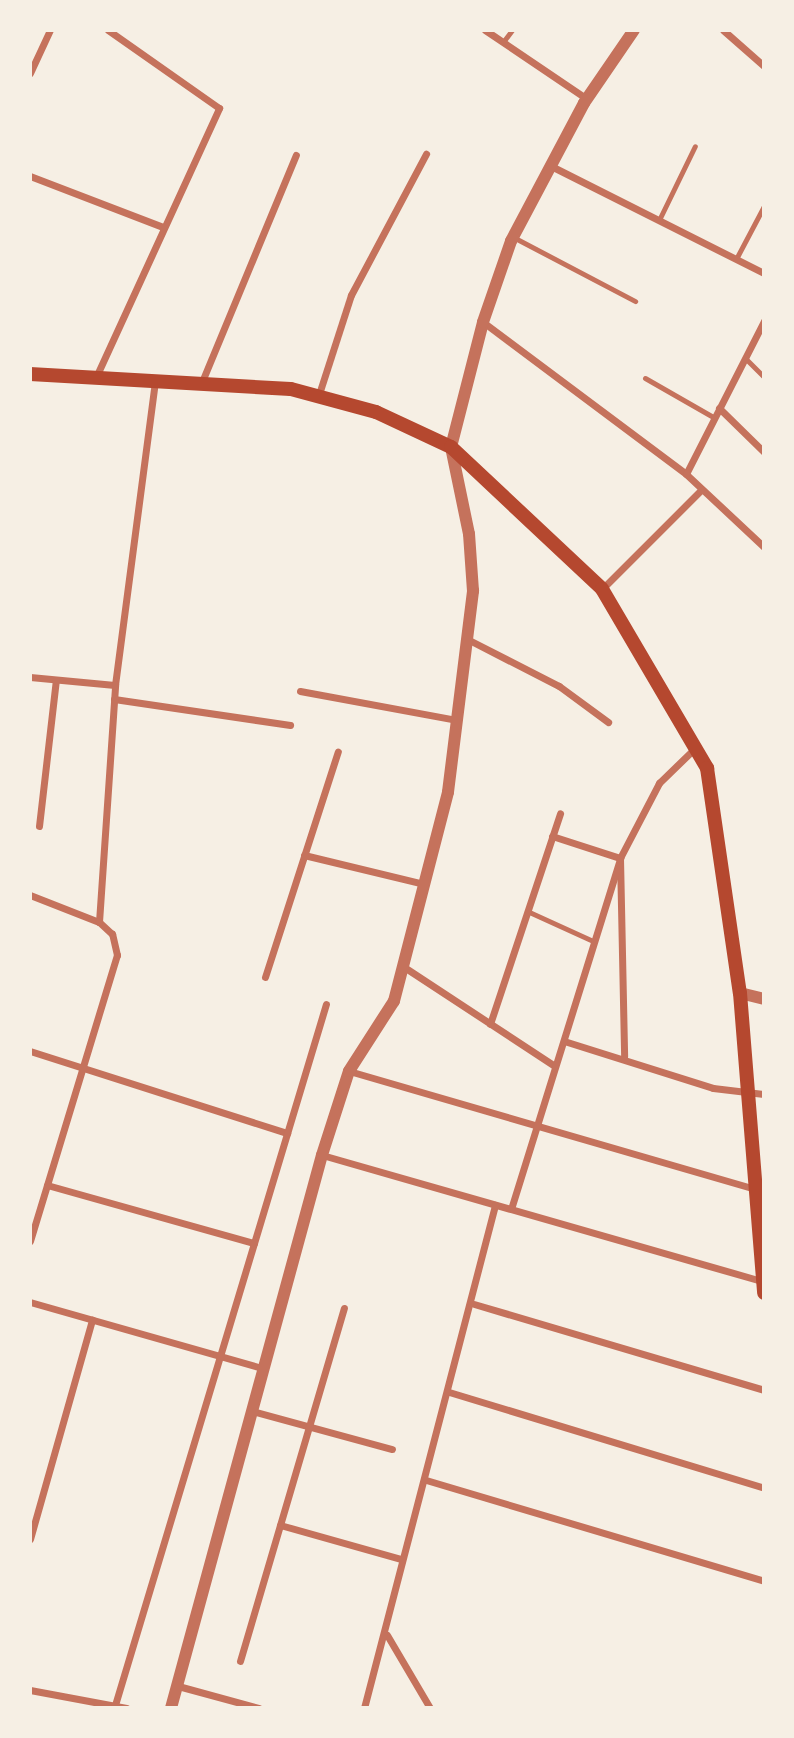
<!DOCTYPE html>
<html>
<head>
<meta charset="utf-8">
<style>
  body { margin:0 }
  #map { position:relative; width:794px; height:1738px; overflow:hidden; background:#f6efe4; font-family:"DM Sans",sans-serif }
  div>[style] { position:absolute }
  .service>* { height:5px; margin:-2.5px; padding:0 2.5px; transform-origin:2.5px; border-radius:2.5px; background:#c5725c }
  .minor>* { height:7px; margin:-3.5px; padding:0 3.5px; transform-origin:3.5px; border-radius:3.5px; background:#c5725c }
  .tertiary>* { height:12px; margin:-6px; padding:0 6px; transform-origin:6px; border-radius:6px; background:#c5725c }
  .secondary>* { height:14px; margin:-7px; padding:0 7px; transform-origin:7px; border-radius:7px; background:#b5482f }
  span { translate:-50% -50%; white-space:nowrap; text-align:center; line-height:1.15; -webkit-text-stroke:7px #f6efe4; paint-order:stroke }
  .frame { position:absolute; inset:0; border:32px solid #f6efe4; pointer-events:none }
</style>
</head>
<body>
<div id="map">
  <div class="service">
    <div style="left:503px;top:42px;width:15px;rotate:-53deg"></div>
    <div style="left:659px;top:220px;width:82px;rotate:-64.1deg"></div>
    <div style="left:513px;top:237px;width:138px;rotate:27.7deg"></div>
    <div style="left:736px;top:259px;width:60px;rotate:-62.2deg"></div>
    <div style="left:745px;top:358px;width:27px;rotate:45deg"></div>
    <div style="left:645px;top:378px;width:78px;rotate:29.8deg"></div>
    <div style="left:527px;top:911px;width:70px;rotate:24.4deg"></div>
  </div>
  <div class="minor">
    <div style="left:485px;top:30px;width:123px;rotate:34.1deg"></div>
    <div style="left:723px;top:30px;width:55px;rotate:41.3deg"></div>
    <div style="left:30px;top:73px;width:47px;rotate:-65.1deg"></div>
    <div style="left:551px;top:166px;width:238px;rotate:26.7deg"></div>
    <div style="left:30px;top:176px;width:142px;rotate:21deg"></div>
    <div style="left:483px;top:322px;width:254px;rotate:36.8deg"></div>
    <div style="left:686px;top:474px;width:107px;rotate:43.1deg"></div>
    <div style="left:96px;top:377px;width:296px;rotate:-65.4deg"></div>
    <div style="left:219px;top:108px;width:136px;rotate:-144.9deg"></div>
    <div style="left:201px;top:384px;width:248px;rotate:-67.5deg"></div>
    <div style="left:319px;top:394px;width:104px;rotate:-72.1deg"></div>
    <div style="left:351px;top:295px;width:160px;rotate:-62deg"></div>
    <div style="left:719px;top:408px;width:63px;rotate:44.4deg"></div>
    <div style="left:686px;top:474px;width:172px;rotate:-63deg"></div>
    <div style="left:602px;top:589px;width:140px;rotate:-45deg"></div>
    <div style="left:471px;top:641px;width:99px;rotate:27.1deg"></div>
    <div style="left:559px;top:686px;width:61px;rotate:36.3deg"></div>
    <div style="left:30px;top:677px;width:85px;rotate:5.4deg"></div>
    <div style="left:115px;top:685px;width:306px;rotate:-82.5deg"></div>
    <div style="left:300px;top:691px;width:160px;rotate:10.5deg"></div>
    <div style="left:114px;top:699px;width:178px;rotate:8.4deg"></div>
    <div style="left:39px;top:826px;width:147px;rotate:-83.4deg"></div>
    <div style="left:552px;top:836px;width:71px;rotate:17.9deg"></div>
    <div style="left:620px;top:858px;width:198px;rotate:88.8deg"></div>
    <div style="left:304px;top:855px;width:123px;rotate:13.6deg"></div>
    <div style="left:30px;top:895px;width:74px;rotate:21.4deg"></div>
    <div style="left:404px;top:967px;width:178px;rotate:33.3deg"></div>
    <div style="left:265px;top:977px;width:237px;rotate:-72.1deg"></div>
    <div style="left:490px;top:1024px;width:222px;rotate:-71.6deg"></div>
    <div style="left:564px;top:1041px;width:156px;rotate:17.5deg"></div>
    <div style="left:713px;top:1088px;width:51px;rotate:6.7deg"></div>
    <div style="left:30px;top:1051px;width:270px;rotate:17.7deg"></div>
    <div style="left:349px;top:1071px;width:423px;rotate:16.2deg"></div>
    <div style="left:322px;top:1155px;width:458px;rotate:16deg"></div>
    <div style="left:47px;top:1185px;width:215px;rotate:15.7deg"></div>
    <div style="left:511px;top:1209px;width:368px;rotate:-72.7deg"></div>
    <div style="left:620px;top:858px;width:85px;rotate:-62.5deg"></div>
    <div style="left:659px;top:783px;width:50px;rotate:-44.2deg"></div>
    <div style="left:30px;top:1241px;width:299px;rotate:-73.1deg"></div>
    <div style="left:117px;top:955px;width:22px;rotate:-103deg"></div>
    <div style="left:112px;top:934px;width:18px;rotate:-137deg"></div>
    <div style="left:99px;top:922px;width:238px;rotate:-86.1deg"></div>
    <div style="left:30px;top:1302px;width:240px;rotate:15.9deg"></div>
    <div style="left:474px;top:1304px;width:302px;rotate:16.5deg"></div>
    <div style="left:449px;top:1392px;width:329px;rotate:16.9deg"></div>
    <div style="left:252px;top:1411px;width:145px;rotate:15.2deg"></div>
    <div style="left:426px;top:1480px;width:353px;rotate:16.6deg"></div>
    <div style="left:280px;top:1525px;width:126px;rotate:15.7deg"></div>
    <div style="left:30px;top:1539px;width:228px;rotate:-74.2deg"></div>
    <div style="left:387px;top:1635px;width:85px;rotate:59.5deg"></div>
    <div style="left:240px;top:1661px;width:368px;rotate:-73.6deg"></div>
    <div style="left:178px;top:1686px;width:84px;rotate:15.2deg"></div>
    <div style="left:30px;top:1690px;width:98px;rotate:10.6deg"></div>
    <div style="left:115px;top:1705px;width:732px;rotate:-73.25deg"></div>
    <div style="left:364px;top:1708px;width:520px;rotate:-75.4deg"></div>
  </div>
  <div class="tertiary">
    <div style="left:740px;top:993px;width:25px;rotate:14deg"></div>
    <div style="left:171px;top:1708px;width:573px;rotate:-74.73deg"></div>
    <div style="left:322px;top:1155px;width:88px;rotate:-72.2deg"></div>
    <div style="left:349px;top:1071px;width:83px;rotate:-57.3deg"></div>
    <div style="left:394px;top:1001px;width:216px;rotate:-75.5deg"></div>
    <div style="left:448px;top:792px;width:203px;rotate:-82.9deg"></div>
    <div style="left:473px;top:591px;width:57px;rotate:-94deg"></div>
    <div style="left:469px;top:534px;width:89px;rotate:-101.7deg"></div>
    <div style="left:451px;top:447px;width:129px;rotate:-75.6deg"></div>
    <div style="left:483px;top:322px;width:86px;rotate:-70.9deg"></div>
    <div style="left:511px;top:241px;width:156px;rotate:-62.1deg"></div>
    <div style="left:584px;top:103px;width:88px;rotate:-55.6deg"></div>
  </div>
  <div class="secondary">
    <div style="left:30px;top:374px;width:261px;rotate:3.3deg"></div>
    <div style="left:291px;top:389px;width:88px;rotate:15.1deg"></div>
    <div style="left:376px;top:412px;width:83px;rotate:25deg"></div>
    <div style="left:451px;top:447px;width:207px;rotate:43.2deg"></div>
    <div style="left:602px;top:589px;width:208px;rotate:59.6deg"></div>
    <div style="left:707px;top:768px;width:227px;rotate:81.7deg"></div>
    <div style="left:740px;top:993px;width:301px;rotate:85.4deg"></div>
  </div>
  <div class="frame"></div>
</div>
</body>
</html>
